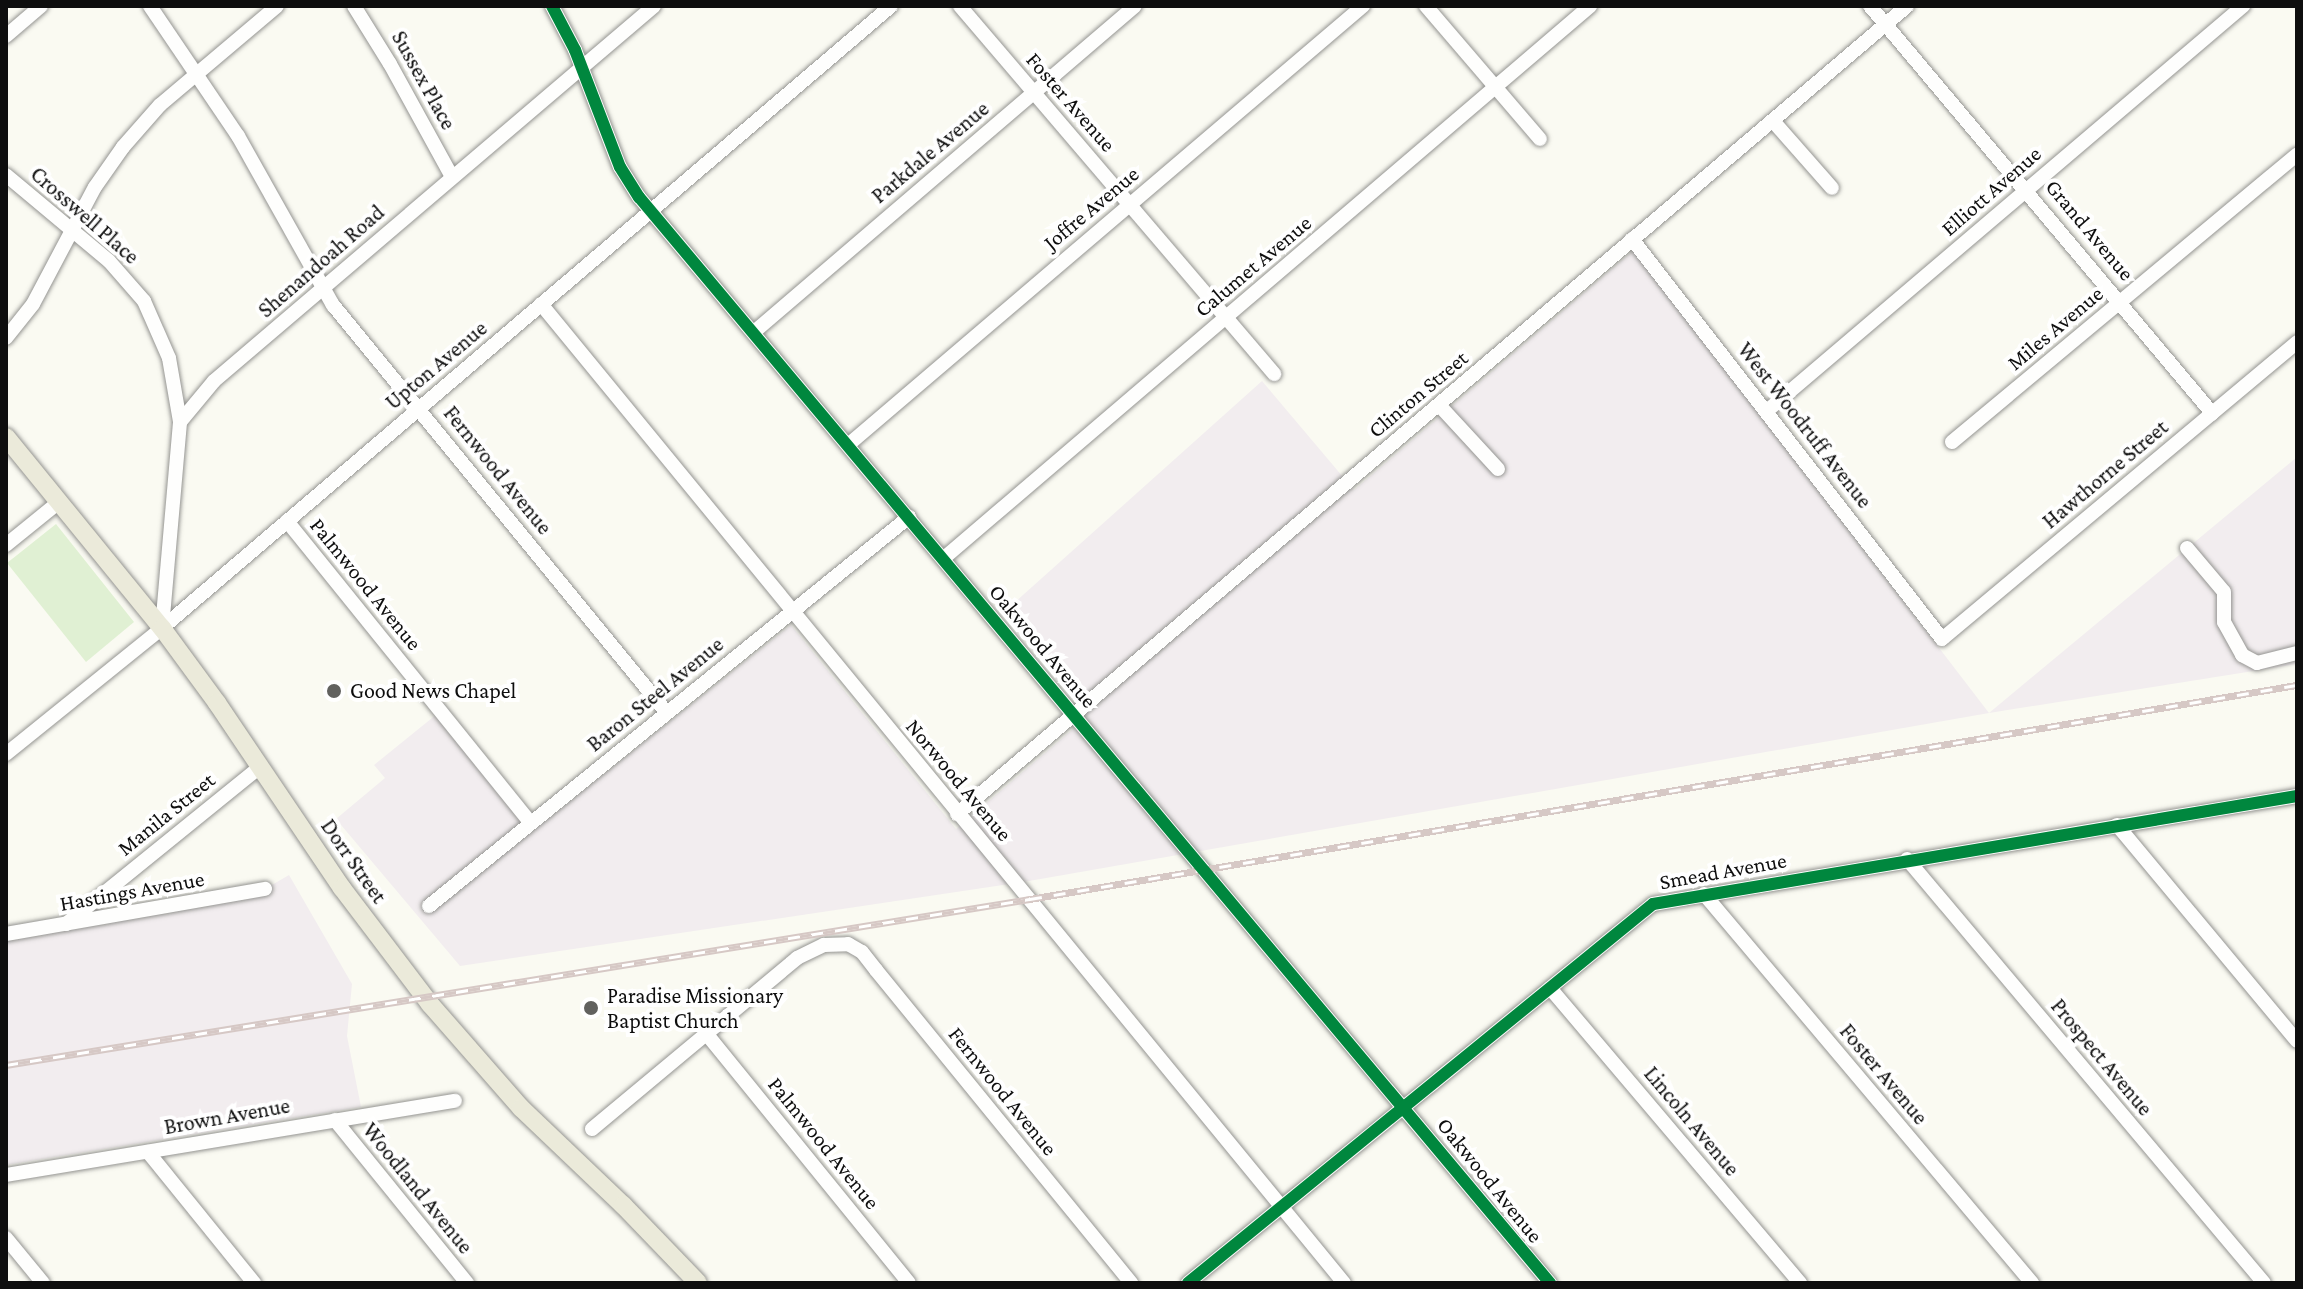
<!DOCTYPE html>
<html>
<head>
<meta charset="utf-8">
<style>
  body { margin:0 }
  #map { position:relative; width:2303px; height:1289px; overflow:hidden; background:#fafaf2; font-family:"Crimson Pro",serif }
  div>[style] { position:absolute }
  .industrial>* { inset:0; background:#f2edef }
  .green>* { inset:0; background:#e0f0d3 }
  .roads { filter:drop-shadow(0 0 2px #949491) drop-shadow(0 0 2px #949491) }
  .minor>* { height:14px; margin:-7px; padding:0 7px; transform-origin:7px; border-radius:7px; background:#fefefd }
  .major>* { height:18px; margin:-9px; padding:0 9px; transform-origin:9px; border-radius:9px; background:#ebeada }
  .rail>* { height:7px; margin-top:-3.5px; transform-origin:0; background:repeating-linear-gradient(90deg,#fff 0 12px,#d6c8c5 0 24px); box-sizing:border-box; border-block:2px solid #d6c8c5 }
  .cycleway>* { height:12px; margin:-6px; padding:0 6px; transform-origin:6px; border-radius:6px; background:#00873e }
  .dots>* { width:22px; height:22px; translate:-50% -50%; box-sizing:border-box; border:4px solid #fff; border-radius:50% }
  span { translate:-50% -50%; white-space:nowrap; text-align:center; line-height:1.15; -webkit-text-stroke:8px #fff; paint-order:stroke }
  .street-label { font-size:22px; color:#0e0e0e }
  .poi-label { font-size:22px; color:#0e0e0e }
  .left { translate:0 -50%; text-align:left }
  .frame { position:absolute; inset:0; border:8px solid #0e0e0e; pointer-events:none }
</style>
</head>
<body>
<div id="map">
  <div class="industrial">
    <div style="clip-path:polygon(1634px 250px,1989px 713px,2297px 457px,2297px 664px,1989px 713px,1029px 881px,460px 966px,336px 819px,385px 778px,374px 765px,437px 714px,533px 831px,791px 625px,956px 829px,1087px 717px,1003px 613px,1262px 381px,1354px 490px)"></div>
    <div style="clip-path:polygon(289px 875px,352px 984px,347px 1036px,361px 1107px,6px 1165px,6px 933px,265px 889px)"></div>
  </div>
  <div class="green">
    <div style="clip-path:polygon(56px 524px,134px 622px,86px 662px,7px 563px)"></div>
  </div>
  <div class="roads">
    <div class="minor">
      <div style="left:150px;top:6px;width:157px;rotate:55.9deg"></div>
      <div style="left:238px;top:136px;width:194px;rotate:60.7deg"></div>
      <div style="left:333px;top:305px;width:527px;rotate:50.7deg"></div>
      <div style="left:354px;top:6px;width:68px;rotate:58.2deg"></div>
      <div style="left:390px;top:64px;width:129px;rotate:61.2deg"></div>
      <div style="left:552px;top:6px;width:50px;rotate:62.4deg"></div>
      <div style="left:575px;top:50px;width:125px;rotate:69deg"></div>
      <div style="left:620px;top:167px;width:36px;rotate:58deg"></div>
      <div style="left:639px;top:197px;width:1418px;rotate:50.01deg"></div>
      <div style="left:960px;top:6px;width:484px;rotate:49.5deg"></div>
      <div style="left:1426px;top:6px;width:175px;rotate:49.4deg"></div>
      <div style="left:1870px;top:6px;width:532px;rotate:49.96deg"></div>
      <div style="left:6px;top:36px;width:46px;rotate:-40.6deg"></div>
      <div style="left:1773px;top:121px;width:89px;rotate:48.6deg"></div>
      <div style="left:6px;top:175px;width:134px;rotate:39.9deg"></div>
      <div style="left:109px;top:261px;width:53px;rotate:48.8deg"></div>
      <div style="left:144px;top:301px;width:62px;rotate:66.3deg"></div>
      <div style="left:169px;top:358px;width:65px;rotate:80.2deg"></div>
      <div style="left:1632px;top:239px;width:506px;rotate:52.22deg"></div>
      <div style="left:1942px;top:639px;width:463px;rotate:-39.9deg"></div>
      <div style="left:541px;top:304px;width:1266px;rotate:50.64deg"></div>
      <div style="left:754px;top:332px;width:501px;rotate:-40.55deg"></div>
      <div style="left:6px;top:338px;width:43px;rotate:-51.5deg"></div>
      <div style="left:33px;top:304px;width:132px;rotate:-62.1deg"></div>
      <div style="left:95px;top:187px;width:49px;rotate:-55deg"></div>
      <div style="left:123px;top:147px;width:56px;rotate:-48.6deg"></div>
      <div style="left:160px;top:105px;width:153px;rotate:-40.2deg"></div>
      <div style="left:1439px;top:405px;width:87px;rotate:47.3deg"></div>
      <div style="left:1768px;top:410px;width:624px;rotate:-40.38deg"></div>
      <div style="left:1952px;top:442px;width:449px;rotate:-39.8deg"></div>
      <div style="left:848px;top:445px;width:677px;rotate:-40.45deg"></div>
      <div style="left:287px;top:521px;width:388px;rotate:51.1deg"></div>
      <div style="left:6px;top:545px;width:68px;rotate:-39.1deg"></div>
      <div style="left:2187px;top:548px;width:57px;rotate:49.9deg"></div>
      <div style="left:2224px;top:592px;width:30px;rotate:90deg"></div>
      <div style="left:2224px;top:622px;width:38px;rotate:61deg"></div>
      <div style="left:2242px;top:655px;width:17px;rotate:28deg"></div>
      <div style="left:2257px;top:663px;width:41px;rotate:-14deg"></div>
      <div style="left:944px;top:558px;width:850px;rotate:-40.51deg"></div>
      <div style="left:162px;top:628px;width:207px;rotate:-85deg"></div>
      <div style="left:180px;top:422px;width:53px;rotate:-50.3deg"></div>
      <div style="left:214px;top:381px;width:578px;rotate:-40.44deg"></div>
      <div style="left:6px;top:754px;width:201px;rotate:-38.9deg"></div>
      <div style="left:162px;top:628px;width:958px;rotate:-40.47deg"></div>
      <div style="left:957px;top:814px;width:1247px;rotate:-40.38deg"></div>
      <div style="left:2117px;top:825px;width:281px;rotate:50.2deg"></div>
      <div style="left:1907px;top:859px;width:554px;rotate:49.9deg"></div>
      <div style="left:1704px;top:894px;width:509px;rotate:49.86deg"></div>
      <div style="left:429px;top:906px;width:618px;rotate:-39.02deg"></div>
      <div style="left:66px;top:924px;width:250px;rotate:-39deg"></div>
      <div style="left:6px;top:934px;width:263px;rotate:-9.9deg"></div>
      <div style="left:1550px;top:988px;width:387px;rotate:49.7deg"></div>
      <div style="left:705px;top:1032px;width:323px;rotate:50.9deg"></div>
      <div style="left:335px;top:1120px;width:210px;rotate:51deg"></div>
      <div style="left:592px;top:1129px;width:267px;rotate:-39.8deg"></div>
      <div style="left:797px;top:958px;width:30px;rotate:-26deg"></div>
      <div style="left:824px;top:945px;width:24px;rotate:-2deg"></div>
      <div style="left:848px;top:944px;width:16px;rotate:30deg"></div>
      <div style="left:862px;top:952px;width:23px;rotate:52deg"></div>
      <div style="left:876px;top:970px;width:404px;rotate:50.8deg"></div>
      <div style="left:148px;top:1152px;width:169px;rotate:51deg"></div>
      <div style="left:6px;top:1175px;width:455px;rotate:-9.4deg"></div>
      <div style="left:6px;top:1238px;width:58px;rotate:50.6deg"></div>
      <div style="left:1188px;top:1283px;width:600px;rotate:-39.18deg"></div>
      <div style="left:1653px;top:904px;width:653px;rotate:-9.52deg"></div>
    </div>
    <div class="major">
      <div style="left:6px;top:437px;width:247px;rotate:50.8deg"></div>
      <div style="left:162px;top:628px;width:93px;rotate:53.7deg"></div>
      <div style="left:217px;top:703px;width:223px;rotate:56deg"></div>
      <div style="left:342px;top:888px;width:146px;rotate:52.8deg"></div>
      <div style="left:430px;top:1004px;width:138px;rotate:48.8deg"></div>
      <div style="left:521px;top:1108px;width:141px;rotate:43.6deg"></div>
      <div style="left:623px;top:1205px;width:108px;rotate:46.1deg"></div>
    </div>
  </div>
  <div class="rail">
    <div style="left:6px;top:1065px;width:1037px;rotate:-9.21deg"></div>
    <div style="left:1030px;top:899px;width:1285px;rotate:-9.59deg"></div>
  </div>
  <div class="cycleway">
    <div style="left:552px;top:6px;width:50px;rotate:62.4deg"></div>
    <div style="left:575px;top:50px;width:125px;rotate:69deg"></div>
    <div style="left:620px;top:167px;width:36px;rotate:58deg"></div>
    <div style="left:639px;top:197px;width:1418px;rotate:50.01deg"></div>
    <div style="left:1188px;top:1283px;width:600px;rotate:-39.18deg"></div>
    <div style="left:1653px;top:904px;width:653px;rotate:-9.52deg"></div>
  </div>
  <div class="dots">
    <div style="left:334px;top:691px;background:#61615e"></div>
    <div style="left:591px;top:1008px;background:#61615e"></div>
  </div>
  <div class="street-label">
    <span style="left:424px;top:80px;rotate:61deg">Sussex Place</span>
    <span style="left:1071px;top:102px;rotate:49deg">Foster Avenue</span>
    <span style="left:930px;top:152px;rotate:-40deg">Parkdale Avenue</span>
    <span style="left:1991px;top:191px;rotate:-41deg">Elliott Avenue</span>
    <span style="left:1091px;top:208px;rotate:-40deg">Joffre Avenue</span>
    <span style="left:85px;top:215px;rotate:41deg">Crosswell Place</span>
    <span style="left:2090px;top:230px;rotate:50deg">Grand Avenue</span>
    <span style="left:321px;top:261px;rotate:-41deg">Shenandoah Road</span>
    <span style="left:1253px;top:266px;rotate:-40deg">Calumet Avenue</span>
    <span style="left:2055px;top:328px;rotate:-40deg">Miles Avenue</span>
    <span style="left:436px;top:365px;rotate:-40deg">Upton Avenue</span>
    <span style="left:1418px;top:394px;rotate:-40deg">Clinton Street</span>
    <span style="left:1805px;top:425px;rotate:52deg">West Woodruff Avenue</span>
    <span style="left:498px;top:470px;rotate:51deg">Fernwood Avenue</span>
    <span style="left:2105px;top:474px;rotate:-40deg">Hawthorne Street</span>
    <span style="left:366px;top:584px;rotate:51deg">Palmwood Avenue</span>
    <span style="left:1043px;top:646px;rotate:50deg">Oakwood Avenue</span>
    <span style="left:655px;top:694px;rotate:-39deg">Baron Steel Avenue</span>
    <span style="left:959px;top:780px;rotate:50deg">Norwood Avenue</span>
    <span style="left:166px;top:814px;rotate:-39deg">Manila Street</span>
    <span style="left:354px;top:861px;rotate:55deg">Dorr Street</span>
    <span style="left:1723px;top:871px;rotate:-10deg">Smead Avenue</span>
    <span style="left:132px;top:891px;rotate:-10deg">Hastings Avenue</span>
    <span style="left:2102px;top:1057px;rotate:50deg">Prospect Avenue</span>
    <span style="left:1884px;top:1074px;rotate:50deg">Foster Avenue</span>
    <span style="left:1003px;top:1091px;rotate:51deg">Fernwood Avenue</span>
    <span style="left:227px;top:1116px;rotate:-10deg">Brown Avenue</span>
    <span style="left:1692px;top:1121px;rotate:50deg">Lincoln Avenue</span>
    <span style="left:824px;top:1143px;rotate:51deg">Palmwood Avenue</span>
    <span style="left:1490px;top:1180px;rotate:51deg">Oakwood Avenue</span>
    <span style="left:418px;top:1188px;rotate:51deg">Woodland Avenue</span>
  </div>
  <div class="poi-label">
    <span class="left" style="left:350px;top:691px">Good News Chapel</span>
    <span class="left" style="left:607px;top:1008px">Paradise Missionary<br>Baptist Church</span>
  </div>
  <div class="frame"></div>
</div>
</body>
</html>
